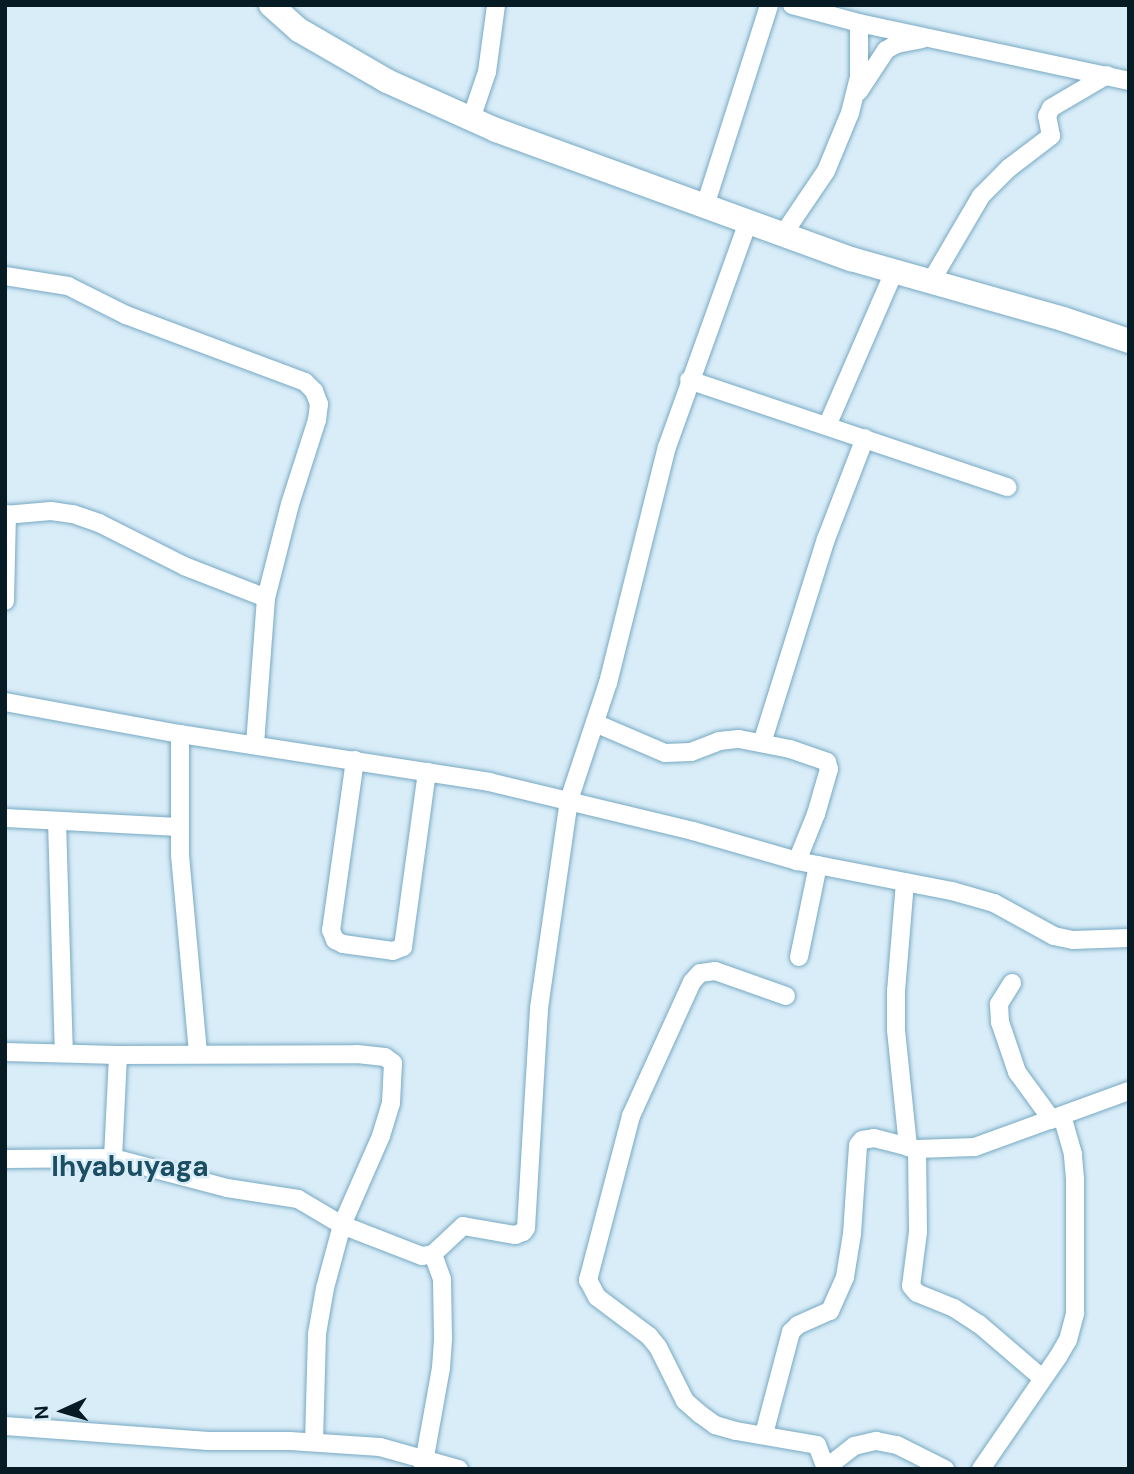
<!DOCTYPE html>
<html>
<head>
<meta charset="utf-8">
<style>
  body { margin:0 }
  #map { position:relative; width:1134px; height:1474px; overflow:hidden; background:#d9edf8; font-family:"DM Sans",sans-serif }
  div>[style] { position:absolute }
  .roads { filter:drop-shadow(0 0 2px #77a9c3) drop-shadow(0 0 2px #77a9c3) }
  .street>* { height:18px; margin:-9px; padding:0 9px; transform-origin:9px; border-radius:9px; background:#fff }
  .secondary>* { height:24px; margin:-12px; padding:0 12px; transform-origin:12px; border-radius:12px; background:#fff }
  span { translate:-50% -50%; white-space:nowrap; text-align:center; line-height:1.15; -webkit-text-stroke:5px #d9edf8; paint-order:stroke }
  .quarter-label { font-size:28px; color:#1b4d63; font-weight:700 }
  .frame { position:absolute; inset:0; border:7px solid #071b25; pointer-events:none }
  .north { position:absolute; left:28px; top:1376px; width:70px; height:70px; -webkit-text-stroke:5px #d9edf8; paint-order:stroke; rotate:266deg; font-size:19px; font-weight:700; line-height:28px; text-align:center; color:#071b25 }
  .north::after { content:''; display:block; margin:auto; width:24px; height:32px; background:#071b25; clip-path:polygon(50% 0,100% 100%,50% 72%,0 100%) }
</style>
</head>
<body>
<div id="map">
  <div class="roads">
    <div class="street">
      <div style="left:792px;top:5px;width:69px;rotate:15deg"></div>
      <div style="left:859px;top:23px;width:276px;rotate:12.1deg"></div>
      <div style="left:859px;top:91px;width:49px;rotate:-56.6deg"></div>
      <div style="left:886px;top:50px;width:13px;rotate:-29deg"></div>
      <div style="left:897px;top:44px;width:25px;rotate:-11deg"></div>
      <div style="left:471px;top:119px;width:50px;rotate:-71.2deg"></div>
      <div style="left:487px;top:72px;width:68px;rotate:-82.3deg"></div>
      <div style="left:705px;top:206px;width:211px;rotate:-72.3deg"></div>
      <div style="left:782px;top:236px;width:78px;rotate:-55.9deg"></div>
      <div style="left:826px;top:171px;width:63px;rotate:-67.5deg"></div>
      <div style="left:850px;top:113px;width:36px;rotate:-76deg"></div>
      <div style="left:859px;top:78px;width:55px;rotate:-90deg"></div>
      <div style="left:5px;top:276px;width:64px;rotate:9deg"></div>
      <div style="left:68px;top:286px;width:65px;rotate:26.6deg"></div>
      <div style="left:126px;top:315px;width:191px;rotate:20.5deg"></div>
      <div style="left:305px;top:382px;width:13px;rotate:45deg"></div>
      <div style="left:314px;top:391px;width:14px;rotate:69deg"></div>
      <div style="left:319px;top:404px;width:16px;rotate:97deg"></div>
      <div style="left:317px;top:420px;width:88px;rotate:107.8deg"></div>
      <div style="left:290px;top:504px;width:97px;rotate:104.3deg"></div>
      <div style="left:266px;top:598px;width:146px;rotate:94.3deg"></div>
      <div style="left:930px;top:283px;width:101px;rotate:-59.6deg"></div>
      <div style="left:981px;top:196px;width:40px;rotate:-45deg"></div>
      <div style="left:1009px;top:168px;width:53px;rotate:-37.3deg"></div>
      <div style="left:1051px;top:136px;width:20px;rotate:-101deg"></div>
      <div style="left:1047px;top:116px;width:9px;rotate:-63deg"></div>
      <div style="left:1051px;top:108px;width:65px;rotate:-30.5deg"></div>
      <div style="left:689px;top:380px;width:336px;rotate:18.6deg"></div>
      <div style="left:827px;top:426px;width:168px;rotate:-66.5deg"></div>
      <div style="left:5px;top:515px;width:46px;rotate:-5deg"></div>
      <div style="left:51px;top:511px;width:22px;rotate:8deg"></div>
      <div style="left:73px;top:514px;width:28px;rotate:19deg"></div>
      <div style="left:99px;top:523px;width:95px;rotate:26.8deg"></div>
      <div style="left:184px;top:566px;width:88px;rotate:21.3deg"></div>
      <div style="left:5px;top:601px;width:87px;rotate:-88.7deg"></div>
      <div style="left:5px;top:702px;width:178px;rotate:10.4deg"></div>
      <div style="left:180px;top:734px;width:313px;rotate:8.8deg"></div>
      <div style="left:489px;top:782px;width:210px;rotate:13.5deg"></div>
      <div style="left:693px;top:831px;width:108px;rotate:16.1deg"></div>
      <div style="left:797px;top:861px;width:158px;rotate:11deg"></div>
      <div style="left:952px;top:891px;width:44px;rotate:15.9deg"></div>
      <div style="left:994px;top:903px;width:68px;rotate:28.8deg"></div>
      <div style="left:1054px;top:936px;width:19px;rotate:12deg"></div>
      <div style="left:1073px;top:940px;width:56px;rotate:-2deg"></div>
      <div style="left:595px;top:723px;width:76px;rotate:23.2deg"></div>
      <div style="left:665px;top:753px;width:26px;rotate:-2deg"></div>
      <div style="left:691px;top:752px;width:30px;rotate:-21deg"></div>
      <div style="left:719px;top:741px;width:20px;rotate:-6deg"></div>
      <div style="left:739px;top:739px;width:52px;rotate:11.1deg"></div>
      <div style="left:790px;top:749px;width:39px;rotate:19deg"></div>
      <div style="left:827px;top:762px;width:7px;rotate:74deg"></div>
      <div style="left:829px;top:769px;width:47px;rotate:106.1deg"></div>
      <div style="left:816px;top:814px;width:51px;rotate:112deg"></div>
      <div style="left:180px;top:734px;width:121px;rotate:90deg"></div>
      <div style="left:180px;top:855px;width:199px;rotate:84.8deg"></div>
      <div style="left:762px;top:743px;width:214px;rotate:-72.6deg"></div>
      <div style="left:826px;top:539px;width:108px;rotate:-68.9deg"></div>
      <div style="left:355px;top:760px;width:172px;rotate:98deg"></div>
      <div style="left:331px;top:930px;width:11px;rotate:68deg"></div>
      <div style="left:335px;top:940px;width:9px;rotate:27deg"></div>
      <div style="left:343px;top:944px;width:50px;rotate:8deg"></div>
      <div style="left:393px;top:951px;width:11px;rotate:-22deg"></div>
      <div style="left:403px;top:947px;width:177px;rotate:-82.2deg"></div>
      <div style="left:5px;top:818px;width:174px;rotate:3deg"></div>
      <div style="left:57px;top:821px;width:232px;rotate:88.3deg"></div>
      <div style="left:905px;top:882px;width:109px;rotate:94.7deg"></div>
      <div style="left:896px;top:991px;width:39px;rotate:90deg"></div>
      <div style="left:896px;top:1030px;width:118px;rotate:84.1deg"></div>
      <div style="left:799px;top:957px;width:94px;rotate:-78.3deg"></div>
      <div style="left:1012px;top:983px;width:25px;rotate:122deg"></div>
      <div style="left:999px;top:1004px;width:18px;rotate:87deg"></div>
      <div style="left:1000px;top:1022px;width:53px;rotate:71.2deg"></div>
      <div style="left:1017px;top:1072px;width:59px;rotate:53.9deg"></div>
      <div style="left:786px;top:996px;width:75px;rotate:-160.6deg"></div>
      <div style="left:715px;top:971px;width:15px;rotate:172deg"></div>
      <div style="left:700px;top:973px;width:12px;rotate:132deg"></div>
      <div style="left:692px;top:982px;width:147px;rotate:114.5deg"></div>
      <div style="left:631px;top:1116px;width:170px;rotate:104.7deg"></div>
      <div style="left:588px;top:1280px;width:19px;rotate:62deg"></div>
      <div style="left:597px;top:1297px;width:65px;rotate:36.9deg"></div>
      <div style="left:649px;top:1336px;width:14px;rotate:51deg"></div>
      <div style="left:658px;top:1347px;width:60px;rotate:63.4deg"></div>
      <div style="left:685px;top:1401px;width:20px;rotate:41deg"></div>
      <div style="left:700px;top:1414px;width:19px;rotate:36deg"></div>
      <div style="left:715px;top:1425px;width:22px;rotate:16deg"></div>
      <div style="left:736px;top:1431px;width:82px;rotate:9.8deg"></div>
      <div style="left:817px;top:1445px;width:26px;rotate:69deg"></div>
      <div style="left:5px;top:1052px;width:113px;rotate:1.5deg"></div>
      <div style="left:118px;top:1055px;width:239px;rotate:-0.2deg"></div>
      <div style="left:357px;top:1054px;width:28px;rotate:6deg"></div>
      <div style="left:385px;top:1057px;width:10px;rotate:37deg"></div>
      <div style="left:393px;top:1063px;width:40px;rotate:92.9deg"></div>
      <div style="left:391px;top:1103px;width:34px;rotate:107deg"></div>
      <div style="left:381px;top:1136px;width:97px;rotate:113.7deg"></div>
      <div style="left:342px;top:1225px;width:65px;rotate:105.1deg"></div>
      <div style="left:325px;top:1288px;width:47px;rotate:99.9deg"></div>
      <div style="left:317px;top:1334px;width:108px;rotate:91.6deg"></div>
      <div style="left:917px;top:1149px;width:83px;rotate:89.3deg"></div>
      <div style="left:918px;top:1232px;width:54px;rotate:97.4deg"></div>
      <div style="left:911px;top:1286px;width:9px;rotate:49deg"></div>
      <div style="left:917px;top:1293px;width:40px;rotate:22deg"></div>
      <div style="left:954px;top:1308px;width:30px;rotate:33deg"></div>
      <div style="left:979px;top:1324px;width:83px;rotate:40.6deg"></div>
      <div style="left:113px;top:1158px;width:103px;rotate:-87.2deg"></div>
      <div style="left:5px;top:1159px;width:108px;rotate:-0.5deg"></div>
      <div style="left:113px;top:1158px;width:118px;rotate:14.7deg"></div>
      <div style="left:227px;top:1188px;width:72px;rotate:8.8deg"></div>
      <div style="left:298px;top:1199px;width:51px;rotate:30.6deg"></div>
      <div style="left:342px;top:1225px;width:86px;rotate:21.2deg"></div>
      <div style="left:422px;top:1256px;width:11px;rotate:-10deg"></div>
      <div style="left:433px;top:1254px;width:41px;rotate:-43deg"></div>
      <div style="left:463px;top:1226px;width:53px;rotate:9.8deg"></div>
      <div style="left:515px;top:1235px;width:9px;rotate:-21deg"></div>
      <div style="left:523px;top:1232px;width:5px;rotate:-53deg"></div>
      <div style="left:526px;top:1228px;width:220px;rotate:-86.6deg"></div>
      <div style="left:539px;top:1008px;width:210px;rotate:-81.8deg"></div>
      <div style="left:569px;top:800px;width:123px;rotate:-71.6deg"></div>
      <div style="left:608px;top:683px;width:243px;rotate:-76deg"></div>
      <div style="left:667px;top:447px;width:239px;rotate:-70.2deg"></div>
      <div style="left:5px;top:1426px;width:204px;rotate:4.2deg"></div>
      <div style="left:208px;top:1441px;width:82px"></div>
      <div style="left:290px;top:1441px;width:90px;rotate:3.8deg"></div>
      <div style="left:380px;top:1447px;width:82px;rotate:15.6deg"></div>
      <div style="left:764px;top:1434px;width:106px;rotate:-75.2deg"></div>
      <div style="left:791px;top:1332px;width:10px;rotate:-45deg"></div>
      <div style="left:798px;top:1325px;width:35px;rotate:-24deg"></div>
      <div style="left:830px;top:1311px;width:37px;rotate:-66deg"></div>
      <div style="left:845px;top:1277px;width:44px;rotate:-80.8deg"></div>
      <div style="left:852px;top:1234px;width:89px;rotate:-86.1deg"></div>
      <div style="left:858px;top:1145px;width:6px;rotate:-51deg"></div>
      <div style="left:862px;top:1140px;width:12px;rotate:-9deg"></div>
      <div style="left:874px;top:1138px;width:44px;rotate:14.3deg"></div>
      <div style="left:917px;top:1149px;width:58px;rotate:-2deg"></div>
      <div style="left:975px;top:1147px;width:164px;rotate:-20deg"></div>
      <div style="left:423px;top:1468px;width:102px;rotate:-79.8deg"></div>
      <div style="left:441px;top:1368px;width:30px;rotate:-86deg"></div>
      <div style="left:443px;top:1338px;width:59px;rotate:-91deg"></div>
      <div style="left:442px;top:1279px;width:27px;rotate:-110deg"></div>
      <div style="left:826px;top:1468px;width:36px;rotate:-38deg"></div>
      <div style="left:854px;top:1446px;width:23px;rotate:-13deg"></div>
      <div style="left:876px;top:1441px;width:21px;rotate:11deg"></div>
      <div style="left:897px;top:1445px;width:54px;rotate:26.6deg"></div>
      <div style="left:981px;top:1469px;width:136px;rotate:-55.5deg"></div>
      <div style="left:1058px;top:1357px;width:20px;rotate:-60deg"></div>
      <div style="left:1068px;top:1340px;width:28px;rotate:-75deg"></div>
      <div style="left:1075px;top:1313px;width:134px;rotate:-90deg"></div>
      <div style="left:1075px;top:1179px;width:25px;rotate:-95deg"></div>
      <div style="left:1073px;top:1154px;width:40px;rotate:-106deg"></div>
    </div>
    <div class="secondary">
      <div style="left:271px;top:5px;width:38px;rotate:42deg"></div>
      <div style="left:299px;top:30px;width:102px;rotate:30.1deg"></div>
      <div style="left:387px;top:81px;width:120px;rotate:24.2deg"></div>
      <div style="left:496px;top:130px;width:378px;rotate:20deg"></div>
      <div style="left:851px;top:259px;width:220px;rotate:15.8deg"></div>
      <div style="left:1063px;top:319px;width:70px;rotate:18.4deg"></div>
    </div>
  </div>
  <div class="quarter-label">
    <span style="left:130px;top:1167px">Ihyabuyaga</span>
  </div>
  <div class="frame"></div>
  <div class="north">N</div>
</div>
</body>
</html>
